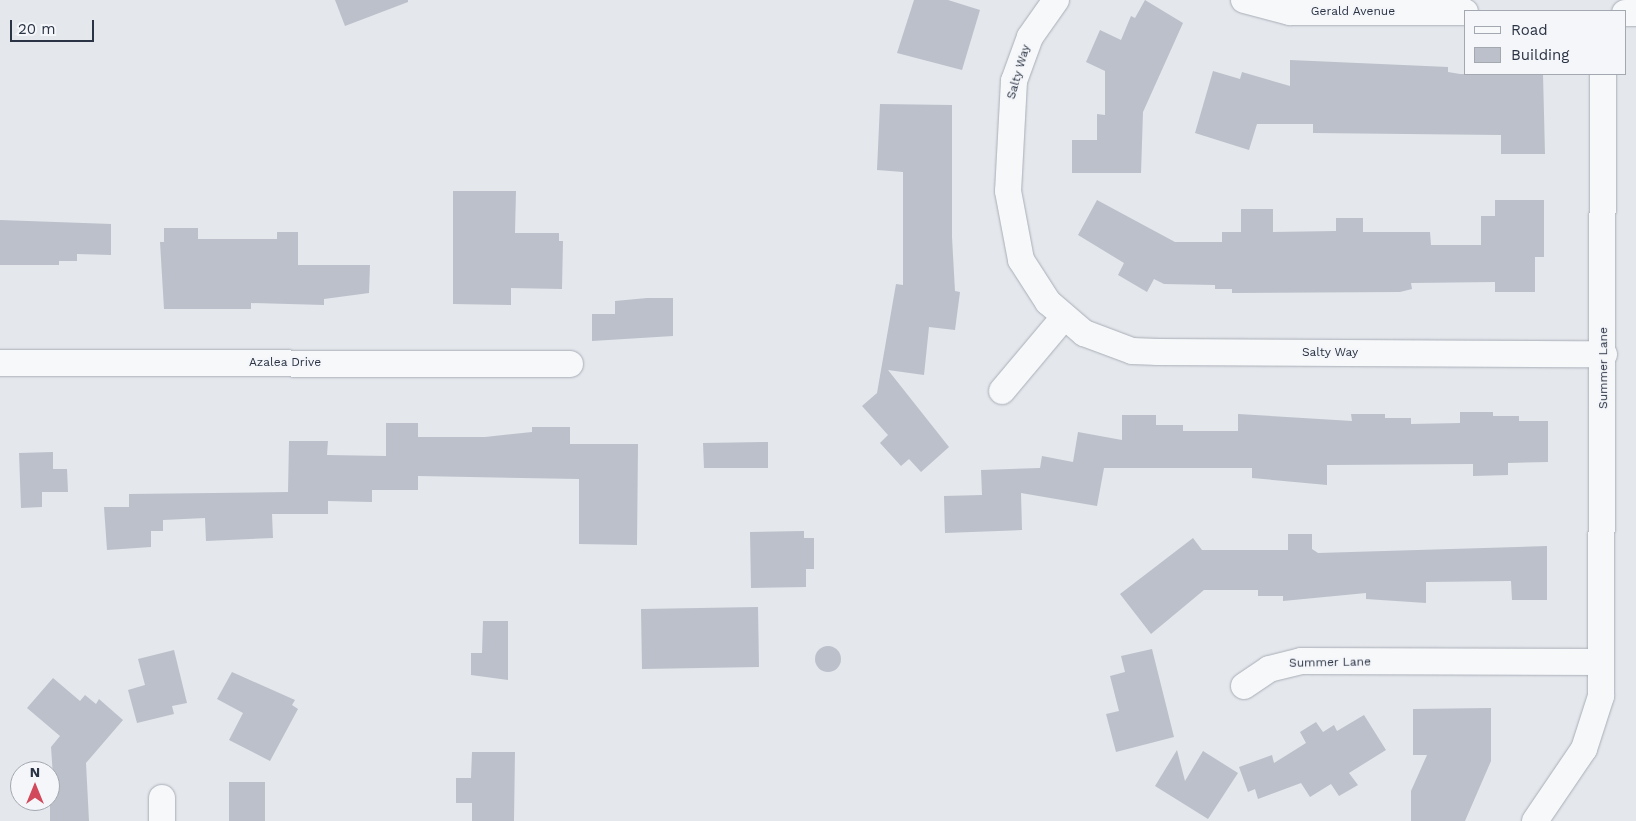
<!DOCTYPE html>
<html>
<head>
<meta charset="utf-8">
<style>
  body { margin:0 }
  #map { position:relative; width:1636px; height:821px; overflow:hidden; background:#e4e7ec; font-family:"Work Sans",sans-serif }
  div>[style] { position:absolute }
  .building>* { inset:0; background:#bbc0ca }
  .round { border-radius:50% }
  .roads { filter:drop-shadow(0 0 1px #a9aeb7) drop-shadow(0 0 1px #a9aeb7) }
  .minor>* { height:26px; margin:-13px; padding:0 13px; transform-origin:13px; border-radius:13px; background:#f7f8fa }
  span { translate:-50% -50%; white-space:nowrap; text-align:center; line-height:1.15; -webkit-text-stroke:4px #f4f6f9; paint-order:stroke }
  .street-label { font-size:12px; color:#2b3445 }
  .legend { position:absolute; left:1464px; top:10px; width:162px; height:65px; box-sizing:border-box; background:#f4f6f9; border:1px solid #a4a8b1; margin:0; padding:6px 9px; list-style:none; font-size:15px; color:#2b3445 }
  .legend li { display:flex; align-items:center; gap:10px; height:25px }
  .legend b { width:25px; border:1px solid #a4a8b1 }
  .north { position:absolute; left:10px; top:761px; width:50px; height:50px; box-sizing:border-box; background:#f4f6f9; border:1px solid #a4a8b1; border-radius:50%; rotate:0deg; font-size:14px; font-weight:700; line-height:20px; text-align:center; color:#2b3445 }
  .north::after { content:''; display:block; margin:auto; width:18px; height:22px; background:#d1495b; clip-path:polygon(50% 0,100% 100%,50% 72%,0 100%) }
  .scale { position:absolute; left:10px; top:20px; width:84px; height:22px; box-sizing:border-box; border:2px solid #2b3445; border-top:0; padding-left:6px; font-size:15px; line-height:18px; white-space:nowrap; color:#2b3445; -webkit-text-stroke:4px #f4f6f9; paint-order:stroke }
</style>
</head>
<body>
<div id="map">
  <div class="building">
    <div style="clip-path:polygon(335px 0,408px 0,408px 2px,345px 26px)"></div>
    <div style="clip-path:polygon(914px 0,948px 0,980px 10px,962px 70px,897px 53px)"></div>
    <div style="clip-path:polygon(1145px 0,1183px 23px,1143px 112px,1141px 173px,1072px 173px,1072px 140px,1097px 140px,1097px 114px,1105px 115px,1105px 71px,1086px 62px,1100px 30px,1121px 40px,1131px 16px,1135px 18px)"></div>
    <div style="clip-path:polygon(1290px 60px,1448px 67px,1448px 72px,1460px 74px,1543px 74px,1545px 154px,1501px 154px,1501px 135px,1313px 133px,1313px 124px,1257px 124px,1249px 150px,1195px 133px,1213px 71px,1240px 79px,1242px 72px,1290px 86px)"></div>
    <div style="clip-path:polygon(880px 104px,952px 105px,952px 237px,955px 291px,960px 292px,955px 330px,929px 327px,924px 375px,888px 370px,949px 447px,921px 472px,909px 459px,901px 466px,880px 443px,888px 435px,862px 406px,877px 393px,896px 284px,903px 285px,903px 172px,877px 170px)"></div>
    <div style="clip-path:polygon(453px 191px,516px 191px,515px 233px,559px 233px,559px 241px,563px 241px,562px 289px,511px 288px,511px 305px,453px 304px)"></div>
    <div style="clip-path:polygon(1097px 200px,1175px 242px,1222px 242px,1222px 232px,1241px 232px,1241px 209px,1273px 209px,1273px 232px,1336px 231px,1336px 218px,1363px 218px,1363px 232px,1430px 232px,1431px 245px,1481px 245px,1481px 216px,1495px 216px,1495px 200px,1544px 200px,1544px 257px,1535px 257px,1535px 292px,1495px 292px,1495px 282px,1411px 283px,1412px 289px,1400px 292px,1232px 293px,1232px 289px,1215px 289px,1215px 285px,1164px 284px,1154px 279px,1147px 292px,1118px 275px,1124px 263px,1078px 235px)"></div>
    <div style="clip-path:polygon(0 220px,111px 224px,111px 255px,77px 254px,77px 261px,59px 261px,59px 265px,0 265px)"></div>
    <div style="clip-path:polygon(164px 228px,198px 228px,198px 239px,277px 239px,277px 232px,298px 232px,298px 265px,370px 265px,369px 293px,324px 299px,324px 305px,251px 303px,251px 309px,164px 309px,160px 242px,164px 242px)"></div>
    <div style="clip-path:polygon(647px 298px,673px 298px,673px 336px,592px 341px,592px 314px,615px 314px,615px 301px)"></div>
    <div style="clip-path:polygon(1460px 412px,1493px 412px,1493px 416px,1519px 416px,1519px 421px,1548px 421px,1548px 462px,1508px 463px,1508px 475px,1473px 476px,1473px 464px,1327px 465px,1327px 485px,1252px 478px,1252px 468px,1104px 468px,1097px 506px,1021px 493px,1022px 530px,945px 533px,944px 496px,982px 495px,981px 470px,1040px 468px,1042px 456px,1073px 462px,1078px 432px,1122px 440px,1122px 415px,1156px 415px,1156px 425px,1183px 425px,1183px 431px,1238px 431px,1238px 414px,1352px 421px,1351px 414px,1385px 414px,1385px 418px,1411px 418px,1411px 424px,1460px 423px)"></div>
    <div style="clip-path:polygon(386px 423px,418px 423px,418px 437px,485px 437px,532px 432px,532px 427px,570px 427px,570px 444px,638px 444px,637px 545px,579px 544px,579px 479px,418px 476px,418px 490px,372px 490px,372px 502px,328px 501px,328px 514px,272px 514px,273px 538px,206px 541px,205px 518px,163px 520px,163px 531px,151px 531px,151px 547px,107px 550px,104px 507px,129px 507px,129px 494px,288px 492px,289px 441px,328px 441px,327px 455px,386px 456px)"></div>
    <div style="clip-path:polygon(768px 442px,768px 468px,704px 468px,703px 443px)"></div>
    <div style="clip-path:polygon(53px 452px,53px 469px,67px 469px,68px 492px,42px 492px,42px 507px,21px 508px,19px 453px)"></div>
    <div style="clip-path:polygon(804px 531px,804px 538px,814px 538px,814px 569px,806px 569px,806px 587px,751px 588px,750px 532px)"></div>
    <div style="clip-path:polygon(1288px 534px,1312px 534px,1312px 549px,1318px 553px,1547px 546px,1547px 600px,1512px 600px,1511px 581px,1426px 582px,1426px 603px,1366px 599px,1366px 593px,1283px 601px,1283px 596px,1258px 596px,1258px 590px,1204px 590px,1151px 634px,1120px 594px,1193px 538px,1202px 550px,1288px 550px)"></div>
    <div style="clip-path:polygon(758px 607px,759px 667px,642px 669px,641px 609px)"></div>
    <div style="clip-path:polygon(483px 621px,508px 621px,508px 680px,471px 675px,471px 653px,482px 653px)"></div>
    <div class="round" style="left:815px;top:646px;width:26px;height:26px"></div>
    <div style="clip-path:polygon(1152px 649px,1174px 737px,1116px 752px,1106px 714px,1119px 711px,1110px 676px,1125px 672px,1121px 656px)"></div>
    <div style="clip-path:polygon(174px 650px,187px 703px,172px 706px,174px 714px,137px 723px,128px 690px,145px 685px,138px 659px)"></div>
    <div style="clip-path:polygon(232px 672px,295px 700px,292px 705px,298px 709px,270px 761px,229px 740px,243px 713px,217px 699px)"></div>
    <div style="clip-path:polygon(53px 678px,80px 701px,85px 695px,96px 704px,99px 699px,123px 720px,86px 763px,89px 821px,50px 821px,50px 791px,54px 791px,51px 747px,60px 736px,27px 708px)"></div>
    <div style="clip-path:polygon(1491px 708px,1491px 761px,1465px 821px,1411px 821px,1411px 791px,1427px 755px,1413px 755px,1413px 709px)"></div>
    <div style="clip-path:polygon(1364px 715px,1386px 750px,1349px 773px,1358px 785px,1339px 796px,1331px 784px,1310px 797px,1301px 783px,1258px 799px,1255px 789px,1248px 792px,1239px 767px,1272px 755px,1274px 763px,1306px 743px,1300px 732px,1316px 722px,1323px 732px,1334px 725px,1337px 731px)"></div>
    <div style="clip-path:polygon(1177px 750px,1185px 781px,1203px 751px,1238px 773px,1208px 819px,1155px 786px)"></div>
    <div style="clip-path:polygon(472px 752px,515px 752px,514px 821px,472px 821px,472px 803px,456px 803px,456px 778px,471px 778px)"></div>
    <div style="clip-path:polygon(229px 782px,265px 782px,265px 821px,229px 821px)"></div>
  </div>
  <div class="roads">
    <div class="minor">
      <div style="left:1056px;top:0;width:45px;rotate:125.1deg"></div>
      <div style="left:1030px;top:37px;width:47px;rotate:110deg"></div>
      <div style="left:1014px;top:81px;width:110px;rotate:93.1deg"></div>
      <div style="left:1008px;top:191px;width:70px;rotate:79.3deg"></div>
      <div style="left:1021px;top:260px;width:50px;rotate:57.3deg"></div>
      <div style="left:1048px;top:302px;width:48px;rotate:40.7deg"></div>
      <div style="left:1084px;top:333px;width:51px;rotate:20.6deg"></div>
      <div style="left:1132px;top:351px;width:26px;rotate:2deg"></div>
      <div style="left:1158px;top:352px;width:446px;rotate:0.3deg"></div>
      <div style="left:1244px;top:0;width:48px;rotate:14.6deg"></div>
      <div style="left:1290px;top:12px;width:175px"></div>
      <div style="left:1625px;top:13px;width:11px"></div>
      <div style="left:0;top:363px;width:570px;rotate:0.1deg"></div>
      <div style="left:1002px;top:391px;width:97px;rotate:-50deg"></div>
      <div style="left:1244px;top:686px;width:30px;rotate:-34deg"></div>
      <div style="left:1269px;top:669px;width:33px;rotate:-14deg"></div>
      <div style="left:1301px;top:661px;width:300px;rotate:0.2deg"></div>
      <div style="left:162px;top:798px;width:23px;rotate:90deg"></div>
      <div style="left:1535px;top:821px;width:87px;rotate:-55.8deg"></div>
      <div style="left:1584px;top:749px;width:56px;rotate:-72.2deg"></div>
      <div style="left:1601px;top:696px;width:622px;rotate:-89.82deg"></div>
    </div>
  </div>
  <div class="street-label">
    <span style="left:1353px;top:12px">Gerald Avenue</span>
    <span style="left:1019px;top:72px;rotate:-74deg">Salty Way</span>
    <span style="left:1330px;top:353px">Salty Way</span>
    <span style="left:285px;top:363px">Azalea Drive</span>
    <span style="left:1604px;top:368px;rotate:-90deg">Summer Lane</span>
    <span style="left:1330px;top:663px;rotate:-1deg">Summer Lane</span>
  </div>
  <ul class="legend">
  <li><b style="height:6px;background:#f7f8fa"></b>Road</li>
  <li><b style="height:14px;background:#bbc0ca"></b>Building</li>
  </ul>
  <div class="north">N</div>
  <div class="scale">20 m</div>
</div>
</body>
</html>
